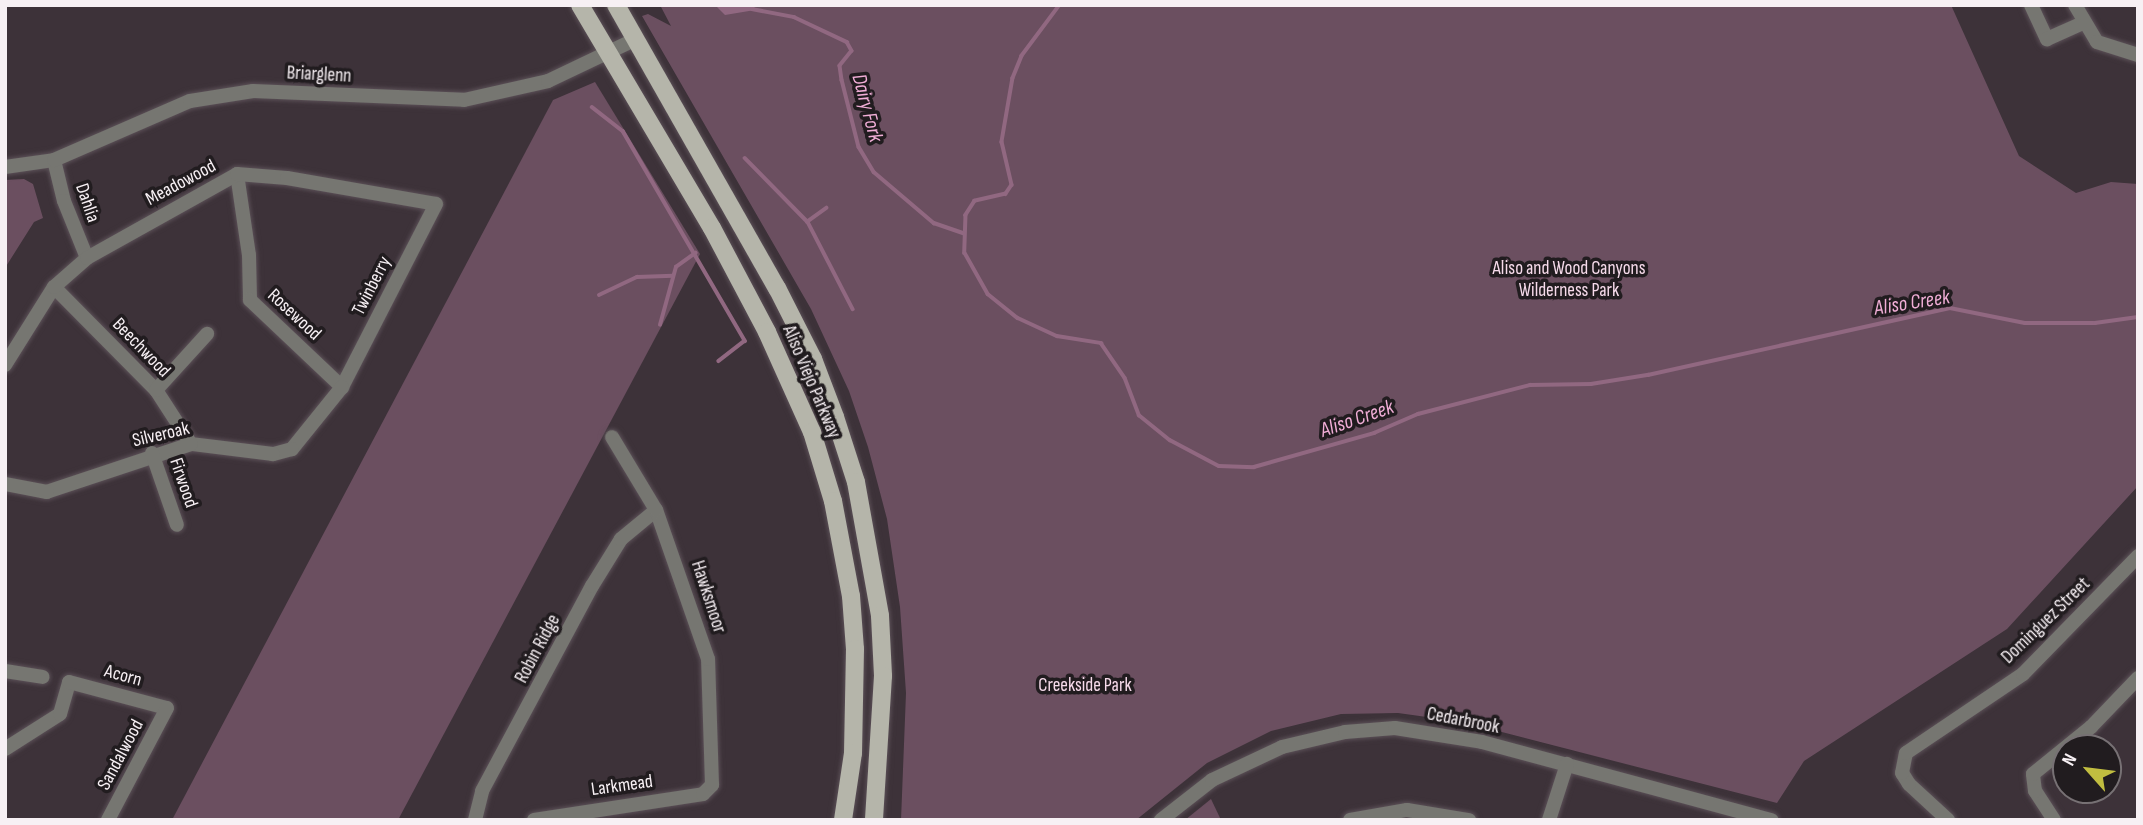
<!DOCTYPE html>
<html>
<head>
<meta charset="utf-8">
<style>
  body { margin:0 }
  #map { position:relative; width:2143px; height:825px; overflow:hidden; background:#3d3239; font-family:"Sofia Sans Condensed",sans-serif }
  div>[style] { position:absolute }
  .green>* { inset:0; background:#6b4f60 }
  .water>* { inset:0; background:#916881 }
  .stream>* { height:3.5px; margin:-1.75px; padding:0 1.75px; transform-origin:1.75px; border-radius:1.75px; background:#916881 }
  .roads { filter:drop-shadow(0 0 2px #5b5057) drop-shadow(0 0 2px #5b5057) }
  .minor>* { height:14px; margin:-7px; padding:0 7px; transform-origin:7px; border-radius:7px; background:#767671 }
  .major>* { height:18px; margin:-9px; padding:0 9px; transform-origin:9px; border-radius:9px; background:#b5b5aa }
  span { translate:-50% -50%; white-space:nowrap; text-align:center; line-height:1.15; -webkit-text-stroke:7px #211c1f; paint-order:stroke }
  .street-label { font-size:19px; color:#f7f0f4 }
  .park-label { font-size:19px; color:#f7dbeb }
  .water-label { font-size:21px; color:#f1aed7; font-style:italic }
  .frame { position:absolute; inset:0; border:7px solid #f7f0f4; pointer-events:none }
  .north { position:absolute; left:2052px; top:734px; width:70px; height:70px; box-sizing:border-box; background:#211c1f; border:2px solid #777174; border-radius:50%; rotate:298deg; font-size:19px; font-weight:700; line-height:28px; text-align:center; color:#f7f0f4 }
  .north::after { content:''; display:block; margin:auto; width:24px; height:32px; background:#c1bd40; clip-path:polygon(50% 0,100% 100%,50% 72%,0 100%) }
</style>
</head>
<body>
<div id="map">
  <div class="green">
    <div style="clip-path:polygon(660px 5px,1951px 5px,2019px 156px,2076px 193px,2111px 182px,2138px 184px,2138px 486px,2007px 629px,1804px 761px,1777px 803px,1463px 722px,1398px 713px,1341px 714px,1271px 731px,1207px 763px,1136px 820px,901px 820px,906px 693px,900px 607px,887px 519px,868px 447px,849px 391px,811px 309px,642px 16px,648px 14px,671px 26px)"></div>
    <div style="clip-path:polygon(595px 82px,700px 254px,398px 820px,172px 820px,553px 100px)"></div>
    <div style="clip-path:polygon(24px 179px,33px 184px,43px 218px,34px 222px,5px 268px,5px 180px)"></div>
    <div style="clip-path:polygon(1211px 799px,1221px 820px,1185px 820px)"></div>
  </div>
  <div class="water">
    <div style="clip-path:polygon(715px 5px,754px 5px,755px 10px,725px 15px)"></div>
  </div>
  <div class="stream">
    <div style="left:1060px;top:5px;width:64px;rotate:126.7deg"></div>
    <div style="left:1022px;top:56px;width:24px;rotate:112deg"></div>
    <div style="left:1013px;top:78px;width:65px;rotate:99.8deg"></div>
    <div style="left:1002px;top:142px;width:44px;rotate:76.9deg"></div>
    <div style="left:1012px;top:185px;width:11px;rotate:124deg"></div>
    <div style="left:1006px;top:194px;width:32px;rotate:167deg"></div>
    <div style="left:975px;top:201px;width:17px;rotate:123deg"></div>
    <div style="left:966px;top:215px;width:38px;rotate:92deg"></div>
    <div style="left:965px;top:253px;width:47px;rotate:60.7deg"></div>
    <div style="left:988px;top:294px;width:38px;rotate:39deg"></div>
    <div style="left:1018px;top:318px;width:43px;rotate:24.8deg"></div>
    <div style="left:1057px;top:336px;width:45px;rotate:9deg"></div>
    <div style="left:1101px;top:343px;width:42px;rotate:55.6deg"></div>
    <div style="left:1125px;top:378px;width:40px;rotate:69deg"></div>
    <div style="left:1139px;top:415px;width:40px;rotate:39deg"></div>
    <div style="left:1170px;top:440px;width:55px;rotate:28deg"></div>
    <div style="left:1219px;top:466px;width:35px;rotate:2deg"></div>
    <div style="left:1254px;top:467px;width:125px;rotate:-15.8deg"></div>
    <div style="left:1374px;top:433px;width:48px;rotate:-23.4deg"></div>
    <div style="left:1418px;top:414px;width:116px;rotate:-14.5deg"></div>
    <div style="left:1530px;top:385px;width:61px;rotate:-0.9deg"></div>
    <div style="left:1591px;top:384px;width:58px;rotate:-9deg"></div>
    <div style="left:1648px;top:375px;width:309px;rotate:-12.5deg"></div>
    <div style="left:1950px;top:308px;width:76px;rotate:11.3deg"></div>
    <div style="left:2025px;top:323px;width:70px"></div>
    <div style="left:2095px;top:323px;width:43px;rotate:-7.9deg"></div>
    <div style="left:752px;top:9px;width:43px;rotate:10.8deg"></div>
    <div style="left:794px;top:17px;width:59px;rotate:25.3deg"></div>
    <div style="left:847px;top:42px;width:10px;rotate:61deg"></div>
    <div style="left:852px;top:51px;width:19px;rotate:129deg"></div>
    <div style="left:840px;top:66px;width:14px;rotate:82deg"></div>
    <div style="left:842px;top:80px;width:69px;rotate:75.8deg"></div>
    <div style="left:859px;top:147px;width:29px;rotate:59deg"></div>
    <div style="left:874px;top:172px;width:79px;rotate:40.4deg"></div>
    <div style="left:934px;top:223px;width:31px;rotate:19deg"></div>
    <div style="left:592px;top:107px;width:39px;rotate:38deg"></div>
    <div style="left:623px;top:131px;width:243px;rotate:59.8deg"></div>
    <div style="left:745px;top:341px;width:33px;rotate:142deg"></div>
    <div style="left:745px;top:158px;width:90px;rotate:45.5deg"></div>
    <div style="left:827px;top:208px;width:24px;rotate:144deg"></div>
    <div style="left:808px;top:222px;width:98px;rotate:62.7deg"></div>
    <div style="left:599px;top:295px;width:42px;rotate:-25.3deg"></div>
    <div style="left:637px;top:277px;width:36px;rotate:-2deg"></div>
    <div style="left:660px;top:325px;width:60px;rotate:-74.6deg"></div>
    <div style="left:676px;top:267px;width:24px;rotate:-36deg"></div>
  </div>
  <div class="roads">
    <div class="minor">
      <div style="left:2031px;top:5px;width:38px;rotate:65deg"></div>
      <div style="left:2047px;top:39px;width:39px;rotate:-24deg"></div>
      <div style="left:2075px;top:5px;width:43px;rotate:59.3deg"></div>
      <div style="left:2097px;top:42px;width:43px;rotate:17.6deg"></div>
      <div style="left:54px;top:160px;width:42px;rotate:76.3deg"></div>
      <div style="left:64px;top:201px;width:61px;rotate:68deg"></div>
      <div style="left:5px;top:167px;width:49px;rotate:-8.1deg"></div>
      <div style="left:54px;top:160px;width:148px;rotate:-23.5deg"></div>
      <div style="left:190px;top:101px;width:64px;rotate:-9deg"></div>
      <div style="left:253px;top:91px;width:211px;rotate:2.4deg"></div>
      <div style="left:464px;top:100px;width:86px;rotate:-12.7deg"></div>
      <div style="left:548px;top:81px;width:95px;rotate:-25.5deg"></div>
      <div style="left:237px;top:174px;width:82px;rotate:81.6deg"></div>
      <div style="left:249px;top:255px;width:45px;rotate:88.7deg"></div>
      <div style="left:250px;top:300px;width:127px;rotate:43.4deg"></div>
      <div style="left:54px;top:287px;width:145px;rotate:45.3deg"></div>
      <div style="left:156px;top:390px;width:64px;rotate:57.1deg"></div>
      <div style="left:5px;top:365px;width:92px;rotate:-57.9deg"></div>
      <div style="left:54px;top:287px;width:44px;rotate:-41.3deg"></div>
      <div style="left:87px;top:258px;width:172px;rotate:-29.2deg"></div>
      <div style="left:237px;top:174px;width:50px;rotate:4.6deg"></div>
      <div style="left:287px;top:178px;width:151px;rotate:9.9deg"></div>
      <div style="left:436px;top:204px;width:206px;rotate:117.2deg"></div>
      <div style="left:342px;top:387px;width:80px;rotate:128.9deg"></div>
      <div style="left:292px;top:449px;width:20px;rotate:165deg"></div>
      <div style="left:273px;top:454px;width:83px;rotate:-173deg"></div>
      <div style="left:191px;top:444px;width:152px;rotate:161.6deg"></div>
      <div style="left:47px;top:492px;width:43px;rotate:-169.2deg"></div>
      <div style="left:156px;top:390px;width:76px;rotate:-47.7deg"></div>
      <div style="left:152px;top:453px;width:76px;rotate:70.9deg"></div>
      <div style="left:5px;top:671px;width:38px;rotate:9deg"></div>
      <div style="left:5px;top:749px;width:65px;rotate:-32.5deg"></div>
      <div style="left:60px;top:714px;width:33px;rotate:-74deg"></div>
      <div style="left:69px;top:682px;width:101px;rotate:14.9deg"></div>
      <div style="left:167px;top:708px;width:127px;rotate:117.8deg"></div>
      <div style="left:475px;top:820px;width:30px;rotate:-76deg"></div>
      <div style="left:482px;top:791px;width:233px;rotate:-61.8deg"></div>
      <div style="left:592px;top:586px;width:55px;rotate:-58.3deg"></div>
      <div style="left:621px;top:539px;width:45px;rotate:-39.6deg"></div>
      <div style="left:534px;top:820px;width:171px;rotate:-8.7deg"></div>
      <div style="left:703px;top:794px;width:13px;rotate:-45deg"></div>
      <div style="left:712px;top:785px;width:126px;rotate:-91.8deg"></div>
      <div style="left:708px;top:659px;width:158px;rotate:-109.2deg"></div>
      <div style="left:656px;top:510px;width:85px;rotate:-121.1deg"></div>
      <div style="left:1161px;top:820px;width:65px;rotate:-38.1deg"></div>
      <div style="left:1212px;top:780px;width:77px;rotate:-25.2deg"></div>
      <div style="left:1282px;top:747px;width:65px;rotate:-13.4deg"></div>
      <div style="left:1345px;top:732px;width:50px;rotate:-4.6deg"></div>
      <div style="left:1395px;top:728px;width:88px;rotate:9.1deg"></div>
      <div style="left:1482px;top:742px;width:300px;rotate:15.1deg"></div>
      <div style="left:1350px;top:820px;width:58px;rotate:-10deg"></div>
      <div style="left:1407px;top:810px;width:63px;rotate:9.2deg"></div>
      <div style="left:1549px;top:820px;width:59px;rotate:-72.2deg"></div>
      <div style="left:1948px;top:820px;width:53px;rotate:-137.3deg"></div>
      <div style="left:1909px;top:784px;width:13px;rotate:-122deg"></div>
      <div style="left:1902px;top:773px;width:20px;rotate:-79deg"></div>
      <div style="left:1906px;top:753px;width:141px;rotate:-34deg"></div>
      <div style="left:2023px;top:674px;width:165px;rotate:-45.7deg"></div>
      <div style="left:2054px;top:820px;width:35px;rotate:-123deg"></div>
      <div style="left:2035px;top:791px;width:17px;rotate:-97deg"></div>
      <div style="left:2033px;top:774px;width:75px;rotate:-39deg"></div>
      <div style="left:2091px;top:727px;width:68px;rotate:-46.2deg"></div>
    </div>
    <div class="major">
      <div style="left:580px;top:5px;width:259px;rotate:59.4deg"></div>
      <div style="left:712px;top:228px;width:118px;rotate:62.1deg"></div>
      <div style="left:767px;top:332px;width:110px;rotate:65.8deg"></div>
      <div style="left:812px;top:432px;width:72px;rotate:73.1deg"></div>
      <div style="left:833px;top:501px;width:97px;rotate:79.3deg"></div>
      <div style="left:851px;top:596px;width:53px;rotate:85.7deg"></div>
      <div style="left:855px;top:649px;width:104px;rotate:91.1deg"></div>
      <div style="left:853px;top:753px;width:68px;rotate:98.5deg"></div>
      <div style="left:616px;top:5px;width:326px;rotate:60.4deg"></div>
      <div style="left:777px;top:288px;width:80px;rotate:63.1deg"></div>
      <div style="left:813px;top:359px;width:62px;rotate:69.2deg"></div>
      <div style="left:835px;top:417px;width:68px;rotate:72.1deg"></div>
      <div style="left:856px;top:482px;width:136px;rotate:79.8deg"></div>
      <div style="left:880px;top:616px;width:60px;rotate:87.1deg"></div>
      <div style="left:883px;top:676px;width:144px;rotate:93.6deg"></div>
    </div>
  </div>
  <div class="street-label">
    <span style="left:319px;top:75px;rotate:3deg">Briarglenn</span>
    <span style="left:181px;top:183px;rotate:-28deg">Meadowood</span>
    <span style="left:87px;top:203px;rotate:71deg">Dahlia</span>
    <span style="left:372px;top:286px;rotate:-63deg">Twinberry</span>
    <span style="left:294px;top:315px;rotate:43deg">Rosewood</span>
    <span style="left:141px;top:348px;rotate:46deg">Beechwood</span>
    <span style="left:811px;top:382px;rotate:67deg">Aliso Viejo Parkway</span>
    <span style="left:161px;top:435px;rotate:-13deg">Silveroak</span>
    <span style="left:183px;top:483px;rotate:71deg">Firwood</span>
    <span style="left:708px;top:597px;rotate:72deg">Hawksmoor</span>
    <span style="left:2046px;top:621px;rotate:-44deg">Dominguez Street</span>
    <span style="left:538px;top:649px;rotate:-62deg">Robin Ridge</span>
    <span style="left:123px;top:676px;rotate:15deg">Acorn</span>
    <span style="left:1463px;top:721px;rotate:11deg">Cedarbrook</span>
    <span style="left:121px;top:755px;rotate:-62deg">Sandalwood</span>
    <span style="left:622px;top:786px;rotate:-8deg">Larkmead</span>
  </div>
  <div class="park-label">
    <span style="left:1569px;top:280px">Aliso and Wood Canyons<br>Wilderness Park</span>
    <span style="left:1085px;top:686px">Creekside Park</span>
  </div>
  <div class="water-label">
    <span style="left:867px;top:108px;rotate:75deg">Dairy Fork</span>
    <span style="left:1912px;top:303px;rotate:-9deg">Aliso Creek</span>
    <span style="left:1357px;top:419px;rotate:-19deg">Aliso Creek</span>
  </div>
  <div class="frame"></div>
  <div class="north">N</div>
</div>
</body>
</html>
